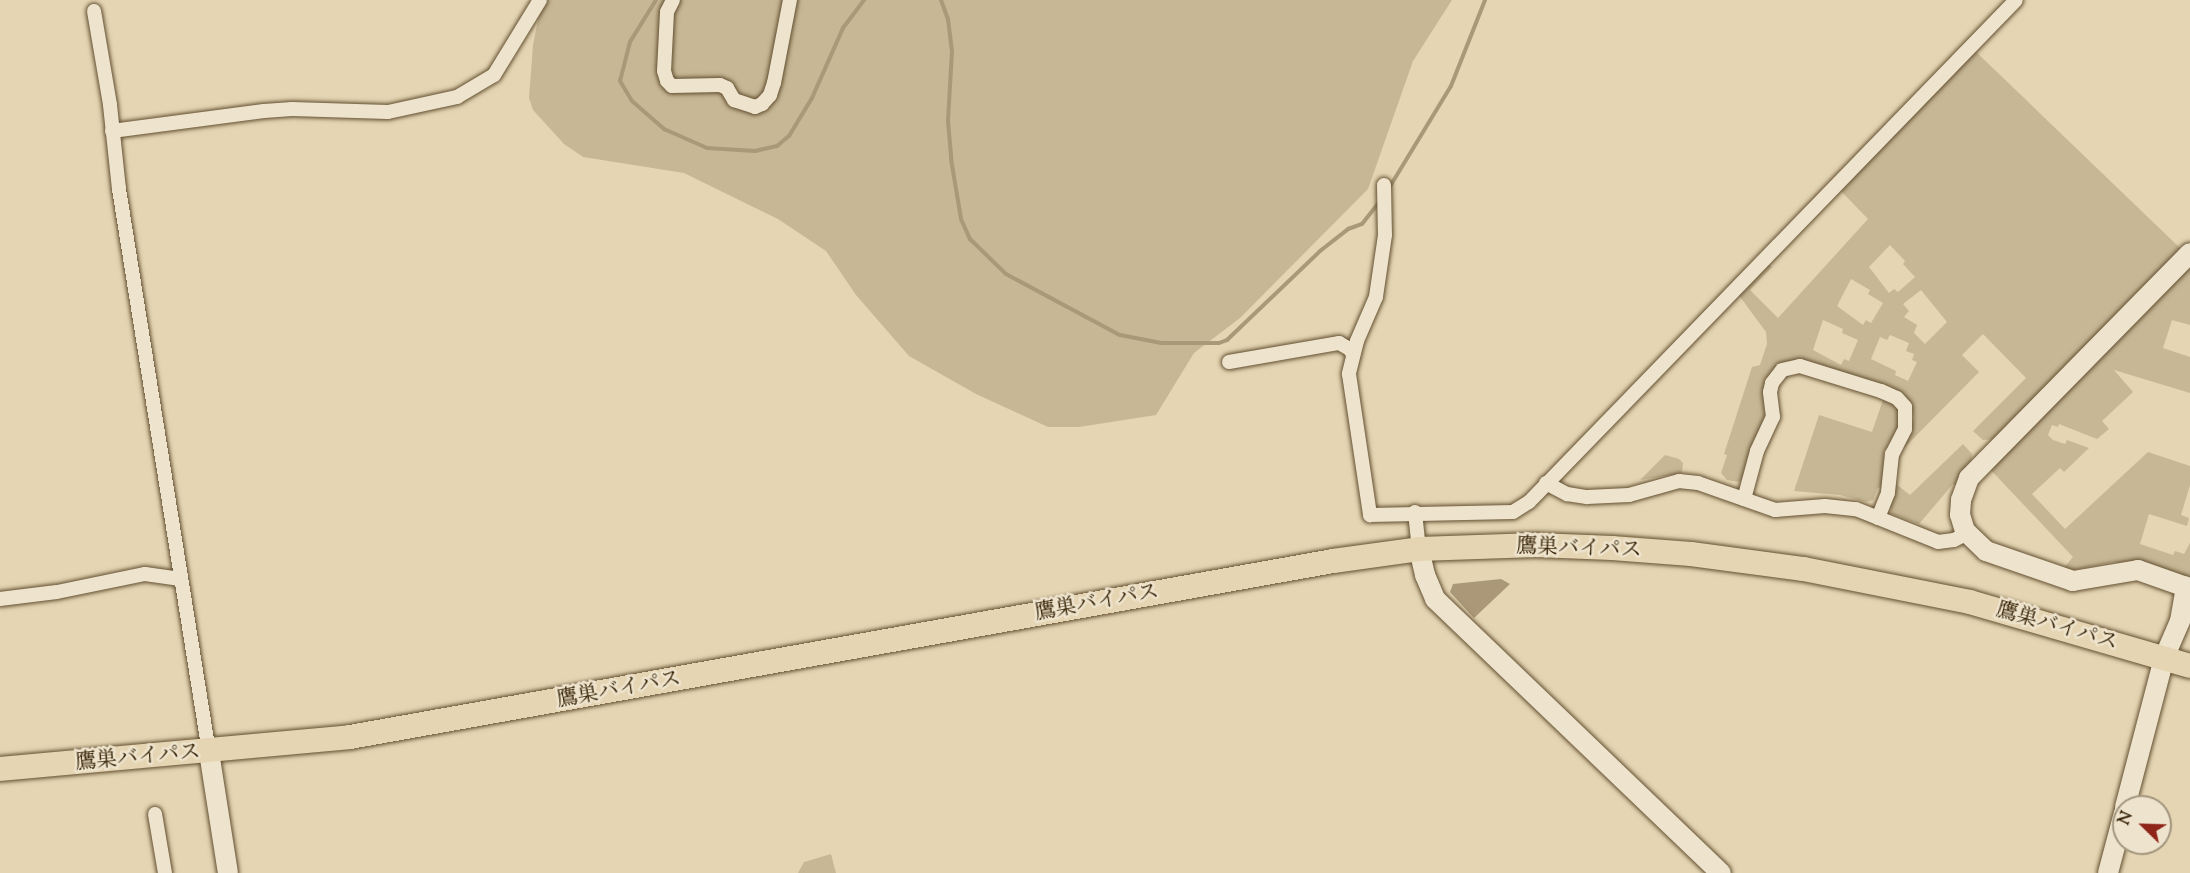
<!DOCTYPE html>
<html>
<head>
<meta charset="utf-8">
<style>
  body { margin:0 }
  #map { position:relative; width:2190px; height:873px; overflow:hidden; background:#e5d5b3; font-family:"Sorts Mill Goudy","Noto Serif JP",serif }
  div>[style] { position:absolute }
  .green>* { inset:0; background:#c7b795 }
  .water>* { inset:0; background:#aa9878 }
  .stream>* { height:4px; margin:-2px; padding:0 2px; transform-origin:2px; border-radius:2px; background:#aa9878 }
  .roads { filter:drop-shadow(0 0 2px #624f30) drop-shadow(0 0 2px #624f30) }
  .street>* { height:14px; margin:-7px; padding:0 7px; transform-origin:7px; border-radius:7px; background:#eee4ce }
  .secondary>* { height:20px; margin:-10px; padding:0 10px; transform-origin:10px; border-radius:10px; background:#eee4ce }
  .highway>* { height:24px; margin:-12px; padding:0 12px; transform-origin:12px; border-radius:12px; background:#e5d5b3 }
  span { translate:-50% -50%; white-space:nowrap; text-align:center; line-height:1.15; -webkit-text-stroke:5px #eee4ce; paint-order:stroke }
  .street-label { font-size:21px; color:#362205 }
  .north { position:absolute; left:2112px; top:795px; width:60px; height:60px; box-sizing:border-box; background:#eee4ce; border:2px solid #a4967e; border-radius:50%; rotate:293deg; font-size:16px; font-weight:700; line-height:24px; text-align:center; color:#362205 }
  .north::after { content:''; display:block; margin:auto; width:21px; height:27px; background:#8f2418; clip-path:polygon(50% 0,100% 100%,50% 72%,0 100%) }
</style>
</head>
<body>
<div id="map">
  <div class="green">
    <div style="clip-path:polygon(542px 0,1452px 0,1413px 61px,1368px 189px,1240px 318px,1194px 353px,1156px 415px,1079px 427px,1048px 427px,976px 394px,909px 356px,856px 295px,826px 251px,778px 219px,684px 173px,583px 157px,564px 144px,533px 110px,529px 98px,533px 45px)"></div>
    <div style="clip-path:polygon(evenodd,1972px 48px,2180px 248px,2181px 256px,1997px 439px,1983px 440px,1973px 431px,2026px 378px,1983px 334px,1962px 355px,1979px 372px,1900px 452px,1911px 428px,1914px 418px,1912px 407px,1810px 362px,1791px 361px,1770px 373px,1766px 382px,1763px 395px,1765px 420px,1747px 459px,1742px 479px,1739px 482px,1727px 480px,1721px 473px,1727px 455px,1724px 454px,1752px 367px,1760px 365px,1767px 344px,1766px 332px,1738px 294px,1766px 261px,1772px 267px,1750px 290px,1778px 318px,1868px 219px,1839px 189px,1972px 48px,1890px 245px,1905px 261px,1903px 264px,1915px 277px,1898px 292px,1894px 289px,1889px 293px,1869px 267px,1890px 245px,1972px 48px,1851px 279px,1870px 290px,1868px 294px,1883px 303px,1871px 323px,1866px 320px,1863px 325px,1837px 306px,1851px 279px,1972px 48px,1921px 290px,1947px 322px,1925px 344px,1914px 333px,1917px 325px,1904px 317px,1909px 311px,1903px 304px,1921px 290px,1972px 48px,1823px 320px,1843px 329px,1842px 333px,1858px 340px,1849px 361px,1844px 359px,1841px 365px,1813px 350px,1823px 320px,1972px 48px,1890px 335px,1909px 343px,1906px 351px,1914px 354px,1912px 360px,1917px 362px,1908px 381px,1895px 375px,1896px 371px,1871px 359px,1880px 337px,1887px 340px,1890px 335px)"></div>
    <div style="clip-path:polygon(2190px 262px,2190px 325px,2172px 320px,2163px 348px,2190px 357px,2190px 393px,2114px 370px,2133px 392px,2102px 421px,2109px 429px,2097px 439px,2059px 424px,2058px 427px,2052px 425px,2048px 435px,2053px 440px,2065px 444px,2067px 440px,2089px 448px,2064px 472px,2060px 468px,2032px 494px,2065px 529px,2148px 452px,2190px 466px,2190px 485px,2181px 515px,2189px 518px,2187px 526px,2149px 514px,2140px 544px,2173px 555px,2175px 551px,2184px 554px,2190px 543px,2190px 582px,2139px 565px,2113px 562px,2074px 570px,2063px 569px,2073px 557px,1988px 467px)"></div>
    <div style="clip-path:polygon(1884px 397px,1894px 404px,1900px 412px,1901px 422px,1884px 452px,1882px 489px,1878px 487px,1873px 500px,1866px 502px,1840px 495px,1794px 491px,1819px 415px,1872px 432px)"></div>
    <div style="clip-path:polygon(1963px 444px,1972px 454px,1971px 464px,1960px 487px,1953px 484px,1919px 524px,1892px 514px,1890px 506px,1896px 484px,1910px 495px)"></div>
    <div style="clip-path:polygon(1665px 455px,1679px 459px,1683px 463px,1682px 473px,1640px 480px)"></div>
    <div style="clip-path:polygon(831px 854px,836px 873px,798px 873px,804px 862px)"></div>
  </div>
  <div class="water">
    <div style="clip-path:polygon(1501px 579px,1510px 584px,1474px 618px,1450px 592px,1453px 584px)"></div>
  </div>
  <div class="stream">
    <div style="left:656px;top:0;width:49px;rotate:121.8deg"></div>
    <div style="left:630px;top:42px;width:40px;rotate:104.4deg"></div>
    <div style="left:620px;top:81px;width:23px;rotate:59deg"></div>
    <div style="left:632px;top:101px;width:43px;rotate:41.2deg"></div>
    <div style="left:664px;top:129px;width:47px;rotate:23.8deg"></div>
    <div style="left:707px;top:148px;width:48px;rotate:3.6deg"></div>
    <div style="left:755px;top:151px;width:23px;rotate:-13deg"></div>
    <div style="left:777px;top:146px;width:16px;rotate:-40deg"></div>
    <div style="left:789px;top:136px;width:44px;rotate:-58.8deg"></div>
    <div style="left:812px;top:98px;width:77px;rotate:-66.1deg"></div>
    <div style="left:843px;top:28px;width:35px;rotate:-53deg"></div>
    <div style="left:941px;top:0;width:20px;rotate:70deg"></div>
    <div style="left:948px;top:19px;width:32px;rotate:83deg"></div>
    <div style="left:952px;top:51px;width:70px;rotate:93.3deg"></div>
    <div style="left:948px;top:121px;width:38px;rotate:85deg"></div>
    <div style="left:951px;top:159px;width:61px;rotate:80.5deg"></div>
    <div style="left:961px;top:219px;width:22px;rotate:66deg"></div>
    <div style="left:970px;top:239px;width:50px;rotate:44.2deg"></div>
    <div style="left:1006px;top:274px;width:129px;rotate:28.2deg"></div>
    <div style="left:1120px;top:335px;width:42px;rotate:11deg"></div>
    <div style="left:1161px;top:343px;width:58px"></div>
    <div style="left:1219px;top:343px;width:9px;rotate:-21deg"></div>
    <div style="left:1227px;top:340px;width:129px;rotate:-43.7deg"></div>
    <div style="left:1320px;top:251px;width:36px;rotate:-38deg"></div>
    <div style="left:1348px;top:229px;width:15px;rotate:-20deg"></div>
    <div style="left:1362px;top:224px;width:29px;rotate:-52deg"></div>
    <div style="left:1389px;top:188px;width:119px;rotate:-58.7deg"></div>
    <div style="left:1451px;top:86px;width:92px;rotate:-68.4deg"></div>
  </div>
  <div class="roads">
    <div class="street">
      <div style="left:673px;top:0;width:13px;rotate:117deg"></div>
      <div style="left:667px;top:12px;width:59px;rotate:92.9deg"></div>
      <div style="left:664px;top:71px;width:10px;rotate:73deg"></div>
      <div style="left:667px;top:81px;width:7px;rotate:45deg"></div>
      <div style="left:672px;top:86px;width:48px;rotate:-1.2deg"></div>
      <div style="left:720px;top:85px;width:8px;rotate:23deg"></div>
      <div style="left:727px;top:88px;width:14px;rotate:60deg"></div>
      <div style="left:734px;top:100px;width:22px;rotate:18deg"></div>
      <div style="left:755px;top:107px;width:8px;rotate:-23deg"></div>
      <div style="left:762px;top:104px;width:12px;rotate:-48deg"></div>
      <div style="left:770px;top:95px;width:13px;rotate:-72deg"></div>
      <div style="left:774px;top:83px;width:85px;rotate:-79.1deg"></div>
      <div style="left:94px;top:11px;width:95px;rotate:80.3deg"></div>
      <div style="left:110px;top:105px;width:84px;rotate:83.9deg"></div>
      <div style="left:119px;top:189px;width:570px;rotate:80.92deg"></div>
      <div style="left:112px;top:131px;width:153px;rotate:-7.5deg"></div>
      <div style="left:264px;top:111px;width:28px;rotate:-4deg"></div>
      <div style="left:292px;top:109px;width:96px;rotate:1.8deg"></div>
      <div style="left:388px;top:112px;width:71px;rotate:-12.3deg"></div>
      <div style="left:457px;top:97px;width:43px;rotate:-30.7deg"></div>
      <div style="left:494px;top:75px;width:88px;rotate:-58.5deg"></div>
      <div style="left:1384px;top:185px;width:50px;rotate:88.9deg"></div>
      <div style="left:1385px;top:235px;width:63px;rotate:98.3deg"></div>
      <div style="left:1376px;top:297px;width:48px;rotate:113.4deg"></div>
      <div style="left:1357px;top:341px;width:34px;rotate:104deg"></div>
      <div style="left:1349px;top:374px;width:143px;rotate:81.5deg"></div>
      <div style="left:1370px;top:515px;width:143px;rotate:-1.2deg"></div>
      <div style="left:1513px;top:512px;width:19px;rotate:-32deg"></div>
      <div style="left:1529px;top:502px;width:699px;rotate:-45.87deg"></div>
      <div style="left:1229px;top:362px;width:112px;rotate:-9.8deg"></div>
      <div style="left:1339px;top:343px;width:13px;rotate:29deg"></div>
      <div style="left:1350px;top:349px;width:7px;rotate:63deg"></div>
      <div style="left:1546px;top:483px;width:24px;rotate:28deg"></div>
      <div style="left:1567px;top:494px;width:20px;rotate:9deg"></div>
      <div style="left:1587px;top:497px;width:42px;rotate:-2.7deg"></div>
      <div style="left:1629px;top:495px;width:52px;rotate:-15.6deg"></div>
      <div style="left:1679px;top:481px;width:19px;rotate:6deg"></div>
      <div style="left:1698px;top:483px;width:82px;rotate:19.3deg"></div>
      <div style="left:1775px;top:510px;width:50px;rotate:-4.6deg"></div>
      <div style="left:1825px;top:506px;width:31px;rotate:6deg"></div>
      <div style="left:1856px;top:509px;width:88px;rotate:21.9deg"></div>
      <div style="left:1938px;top:542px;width:16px;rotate:-7deg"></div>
      <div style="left:1954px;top:540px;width:16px;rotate:-27deg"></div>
      <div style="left:1744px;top:499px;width:50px;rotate:-74.8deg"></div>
      <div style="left:1757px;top:451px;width:38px;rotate:-65deg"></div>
      <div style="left:1773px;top:417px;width:25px;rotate:-97deg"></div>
      <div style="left:1770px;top:392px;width:9px;rotate:-77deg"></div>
      <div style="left:1772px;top:383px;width:16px;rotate:-52deg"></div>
      <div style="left:1782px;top:370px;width:18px;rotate:-13deg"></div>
      <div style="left:1800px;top:366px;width:85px;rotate:17.2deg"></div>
      <div style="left:1881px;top:391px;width:17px;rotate:24deg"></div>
      <div style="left:1897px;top:398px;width:12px;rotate:48deg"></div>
      <div style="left:1905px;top:407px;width:22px;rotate:90deg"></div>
      <div style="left:1905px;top:429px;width:28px;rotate:117deg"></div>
      <div style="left:1892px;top:454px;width:39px;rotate:96deg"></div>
      <div style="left:1888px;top:493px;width:27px;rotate:112deg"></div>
      <div style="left:1415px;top:512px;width:37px;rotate:84deg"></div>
      <div style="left:0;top:599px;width:57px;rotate:-7deg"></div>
      <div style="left:57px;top:592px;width:90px;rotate:-11.6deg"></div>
      <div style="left:145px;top:574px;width:36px;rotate:8deg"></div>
      <div style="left:155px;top:814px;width:60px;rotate:80.4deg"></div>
    </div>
    <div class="secondary">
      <div style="left:1419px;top:549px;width:27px;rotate:77deg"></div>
      <div style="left:1425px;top:575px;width:26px;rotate:67deg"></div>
      <div style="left:1435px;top:599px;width:396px;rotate:43.8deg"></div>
      <div style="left:209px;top:752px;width:122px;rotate:81.1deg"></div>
      <div style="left:2125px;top:807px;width:154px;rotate:-75.3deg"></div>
      <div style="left:2164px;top:658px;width:40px;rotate:-66.6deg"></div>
      <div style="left:2180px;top:621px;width:35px;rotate:-80deg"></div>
      <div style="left:2186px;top:587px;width:51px;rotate:-160.5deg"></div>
      <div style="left:2138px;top:570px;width:66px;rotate:170.4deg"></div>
      <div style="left:2073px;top:581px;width:92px;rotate:-161deg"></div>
      <div style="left:1986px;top:551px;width:29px;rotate:-136deg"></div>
      <div style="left:1965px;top:531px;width:17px;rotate:-107deg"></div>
      <div style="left:1960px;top:515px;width:15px;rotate:-86deg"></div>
      <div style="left:1961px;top:500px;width:23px;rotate:-70deg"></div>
      <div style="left:1969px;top:478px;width:315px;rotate:-45.5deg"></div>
      <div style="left:2108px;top:873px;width:62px;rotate:-75.1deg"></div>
    </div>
    <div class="highway">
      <div style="left:0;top:769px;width:351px;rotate:-5.2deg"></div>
      <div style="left:350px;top:737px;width:999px;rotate:-10.15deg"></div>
      <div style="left:1333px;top:561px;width:87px;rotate:-7.9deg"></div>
      <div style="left:1419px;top:549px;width:117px;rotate:-2deg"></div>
      <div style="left:1536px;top:545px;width:76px;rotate:2.3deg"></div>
      <div style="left:1612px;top:548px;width:79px;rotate:4.3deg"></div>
      <div style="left:1691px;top:554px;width:114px;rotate:7.6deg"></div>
      <div style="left:1804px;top:569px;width:169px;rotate:11.2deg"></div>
      <div style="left:1970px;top:602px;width:229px;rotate:16.2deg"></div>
    </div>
  </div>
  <div class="street-label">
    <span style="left:1579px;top:549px;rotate:2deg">鷹巣バイパス</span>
    <span style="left:1097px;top:603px;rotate:-10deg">鷹巣バイパス</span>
    <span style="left:2057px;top:627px;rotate:16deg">鷹巣バイパス</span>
    <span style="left:619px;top:690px;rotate:-10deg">鷹巣バイパス</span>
    <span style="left:138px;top:758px;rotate:-5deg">鷹巣バイパス</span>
  </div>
  <div class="north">N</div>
</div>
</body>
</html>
